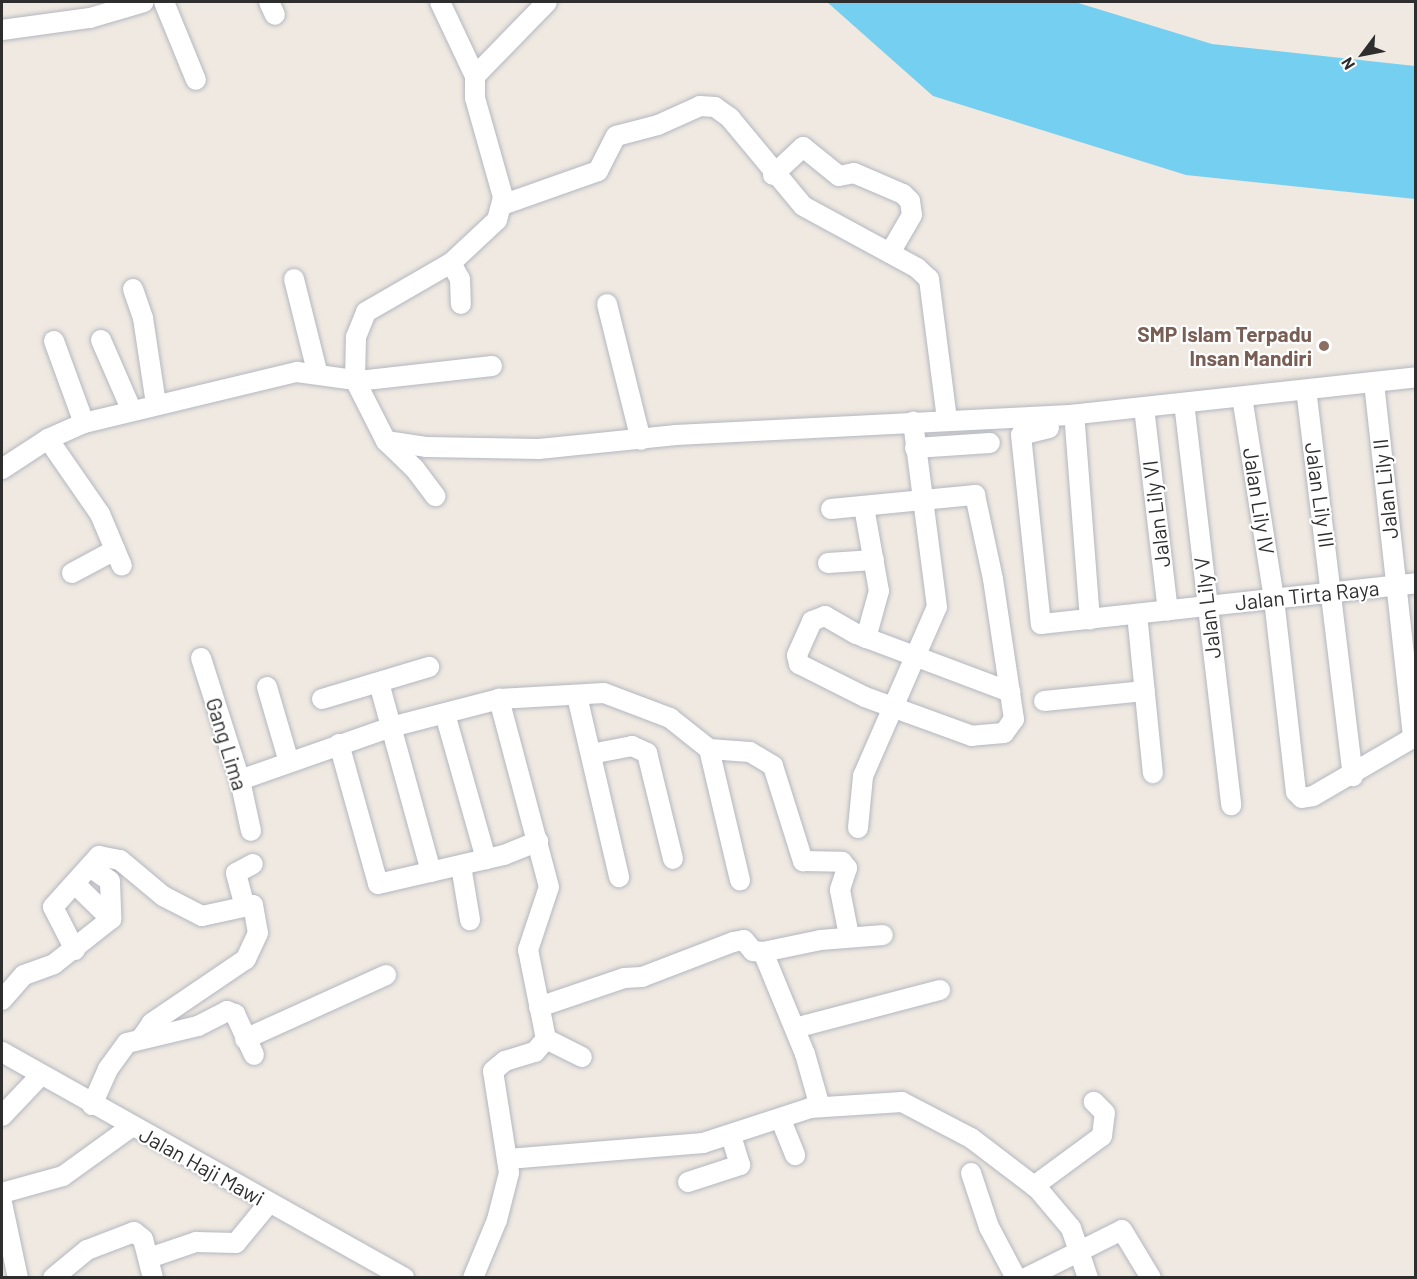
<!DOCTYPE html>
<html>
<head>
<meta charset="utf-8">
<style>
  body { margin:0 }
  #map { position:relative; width:1417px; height:1279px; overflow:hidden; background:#efe9e1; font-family:Barlow,sans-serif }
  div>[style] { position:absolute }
  .water>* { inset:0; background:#75cff0 }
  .roads { filter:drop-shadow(0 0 2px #b4b7c1) drop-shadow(0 0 2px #b4b7c1) }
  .minor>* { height:20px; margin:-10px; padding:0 10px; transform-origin:10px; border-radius:10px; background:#fff }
  .dots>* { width:16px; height:16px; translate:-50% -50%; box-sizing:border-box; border:3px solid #fff; border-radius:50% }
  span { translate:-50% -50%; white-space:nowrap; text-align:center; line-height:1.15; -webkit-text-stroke:4.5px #fff; paint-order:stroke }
  .education-label { font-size:21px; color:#785e54; font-weight:700 }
  .right { translate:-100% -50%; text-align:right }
  .street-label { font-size:21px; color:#2e2e2e }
  .frame { position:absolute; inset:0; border:3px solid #2e2e2e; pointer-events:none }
  .north { position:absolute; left:1333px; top:24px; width:60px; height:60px; -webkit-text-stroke:4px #fff; paint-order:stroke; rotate:238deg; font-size:16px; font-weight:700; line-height:24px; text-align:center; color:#2e2e2e }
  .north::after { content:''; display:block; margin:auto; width:21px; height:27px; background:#2e2e2e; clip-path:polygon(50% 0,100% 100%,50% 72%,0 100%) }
</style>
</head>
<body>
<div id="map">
  <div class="water">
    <div style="clip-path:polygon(827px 2px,1075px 2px,1212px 44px,1415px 66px,1415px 199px,1186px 175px,933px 96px)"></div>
  </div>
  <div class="roads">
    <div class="minor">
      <div style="left:164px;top:2px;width:84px;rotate:67.7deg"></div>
      <div style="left:269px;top:2px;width:14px;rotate:65deg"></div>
      <div style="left:440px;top:2px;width:82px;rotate:64.7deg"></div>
      <div style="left:2px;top:30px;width:89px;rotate:-7.8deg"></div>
      <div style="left:90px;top:18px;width:56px;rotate:-16.5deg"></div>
      <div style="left:773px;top:175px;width:41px;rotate:-43deg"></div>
      <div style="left:803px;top:147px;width:46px;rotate:38.9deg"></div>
      <div style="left:839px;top:176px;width:15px;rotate:-11deg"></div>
      <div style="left:854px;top:173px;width:53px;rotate:23.2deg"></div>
      <div style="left:903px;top:194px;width:10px;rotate:45deg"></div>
      <div style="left:910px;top:201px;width:14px;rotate:82deg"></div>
      <div style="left:912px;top:215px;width:44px;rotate:120.1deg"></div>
      <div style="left:502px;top:205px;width:102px;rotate:-19.5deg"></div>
      <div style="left:598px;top:171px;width:39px;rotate:-63deg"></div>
      <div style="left:616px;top:136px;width:43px;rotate:-14.7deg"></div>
      <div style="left:658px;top:125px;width:46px;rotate:-24.3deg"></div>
      <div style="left:700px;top:106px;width:15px;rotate:4deg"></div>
      <div style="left:715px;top:107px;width:19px;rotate:36deg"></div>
      <div style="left:730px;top:118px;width:114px;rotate:50.3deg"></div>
      <div style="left:803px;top:206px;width:130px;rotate:28.5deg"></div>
      <div style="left:917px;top:268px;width:16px;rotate:43deg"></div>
      <div style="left:929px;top:279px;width:142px;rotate:82.7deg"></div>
      <div style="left:451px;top:263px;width:18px;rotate:61deg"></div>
      <div style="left:460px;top:279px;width:25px;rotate:88deg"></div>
      <div style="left:294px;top:279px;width:95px;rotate:76deg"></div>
      <div style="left:133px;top:289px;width:31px;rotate:71deg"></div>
      <div style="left:143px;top:318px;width:87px;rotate:81.4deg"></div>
      <div style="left:607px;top:304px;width:140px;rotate:76deg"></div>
      <div style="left:101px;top:340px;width:75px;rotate:66.5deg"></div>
      <div style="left:54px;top:341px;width:87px;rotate:69.9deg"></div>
      <div style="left:492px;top:366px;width:134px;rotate:173.6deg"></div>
      <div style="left:359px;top:381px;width:4px;rotate:-166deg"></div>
      <div style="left:355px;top:380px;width:43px;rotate:-88.7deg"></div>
      <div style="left:356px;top:337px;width:27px;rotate:-68deg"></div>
      <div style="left:366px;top:312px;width:98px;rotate:-30deg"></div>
      <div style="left:451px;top:263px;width:63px;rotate:-43.1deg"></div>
      <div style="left:497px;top:220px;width:24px;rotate:-75deg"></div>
      <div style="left:503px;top:197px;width:103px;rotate:-105.8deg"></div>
      <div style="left:475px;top:98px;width:22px;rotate:-90deg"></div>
      <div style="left:475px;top:76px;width:103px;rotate:-45.8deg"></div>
      <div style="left:1375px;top:392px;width:348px;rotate:83.7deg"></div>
      <div style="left:1307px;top:397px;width:382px;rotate:83.1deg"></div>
      <div style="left:1243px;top:403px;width:198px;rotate:81deg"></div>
      <div style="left:1274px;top:599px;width:194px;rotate:83.5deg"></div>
      <div style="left:1296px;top:792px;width:8px;rotate:45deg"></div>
      <div style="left:1302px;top:798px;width:11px;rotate:-10deg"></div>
      <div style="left:1313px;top:796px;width:119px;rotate:-30.2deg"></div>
      <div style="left:1185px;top:411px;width:397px;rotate:83.3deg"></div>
      <div style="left:1145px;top:416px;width:196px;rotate:83.3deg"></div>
      <div style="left:1075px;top:425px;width:195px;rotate:85.6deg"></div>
      <div style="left:1049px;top:428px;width:29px;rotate:166deg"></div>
      <div style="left:1021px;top:435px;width:190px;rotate:84deg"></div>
      <div style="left:1041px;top:624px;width:377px;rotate:-6.2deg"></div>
      <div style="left:48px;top:439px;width:91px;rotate:55.3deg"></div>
      <div style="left:100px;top:514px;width:56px;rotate:67.1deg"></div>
      <div style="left:386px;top:441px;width:40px;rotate:44deg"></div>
      <div style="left:415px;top:469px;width:34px;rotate:53deg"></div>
      <div style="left:915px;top:448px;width:75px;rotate:-3.8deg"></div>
      <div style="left:2px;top:469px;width:55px;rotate:-33.1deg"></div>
      <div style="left:48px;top:439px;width:39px;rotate:-24deg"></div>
      <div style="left:84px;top:423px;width:219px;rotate:-13.5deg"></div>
      <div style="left:297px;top:372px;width:59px;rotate:7.9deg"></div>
      <div style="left:355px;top:380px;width:68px;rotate:63.1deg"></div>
      <div style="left:386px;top:441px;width:40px;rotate:8.5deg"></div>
      <div style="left:426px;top:447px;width:113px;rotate:1deg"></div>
      <div style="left:539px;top:449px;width:138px;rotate:-5.8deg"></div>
      <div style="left:676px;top:435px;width:394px;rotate:-2.9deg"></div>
      <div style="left:1069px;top:415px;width:349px;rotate:-6.2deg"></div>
      <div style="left:864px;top:507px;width:85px;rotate:79.9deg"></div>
      <div style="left:879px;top:591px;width:49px;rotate:105.5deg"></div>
      <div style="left:831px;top:509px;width:145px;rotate:-5.6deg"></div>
      <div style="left:975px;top:495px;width:86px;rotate:77.9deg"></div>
      <div style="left:993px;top:579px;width:142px;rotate:81.5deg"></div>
      <div style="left:1014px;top:719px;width:17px;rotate:126deg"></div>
      <div style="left:1004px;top:733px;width:32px;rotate:175deg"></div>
      <div style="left:972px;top:736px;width:114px;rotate:-160deg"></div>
      <div style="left:865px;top:697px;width:74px;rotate:-153.4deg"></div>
      <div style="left:799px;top:664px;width:9px;rotate:-103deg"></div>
      <div style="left:797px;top:655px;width:37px;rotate:-66deg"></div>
      <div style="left:812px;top:621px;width:14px;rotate:-21deg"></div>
      <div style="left:825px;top:616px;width:36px;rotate:30deg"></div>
      <div style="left:856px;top:634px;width:165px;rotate:20.6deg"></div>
      <div style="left:828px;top:563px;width:46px;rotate:-3.7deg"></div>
      <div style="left:72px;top:573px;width:49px;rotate:-28.1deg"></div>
      <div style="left:1137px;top:614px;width:160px;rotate:84.3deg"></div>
      <div style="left:201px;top:658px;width:128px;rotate:72.3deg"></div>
      <div style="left:240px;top:780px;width:52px;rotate:77.8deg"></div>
      <div style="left:379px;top:683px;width:196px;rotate:74.6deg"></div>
      <div style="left:267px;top:687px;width:78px;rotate:73.7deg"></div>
      <div style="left:577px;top:696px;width:186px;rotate:76.9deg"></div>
      <div style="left:322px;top:699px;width:112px;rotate:-16.7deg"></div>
      <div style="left:1044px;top:701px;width:101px;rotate:-5.7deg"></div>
      <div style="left:445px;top:714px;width:151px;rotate:74.2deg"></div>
      <div style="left:339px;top:744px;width:145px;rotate:74.4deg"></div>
      <div style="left:378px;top:884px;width:129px;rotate:-13deg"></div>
      <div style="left:504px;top:855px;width:37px;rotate:-22deg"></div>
      <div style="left:709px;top:749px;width:135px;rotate:76.7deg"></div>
      <div style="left:591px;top:754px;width:42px;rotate:-11deg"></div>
      <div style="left:632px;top:746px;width:17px;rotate:25deg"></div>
      <div style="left:647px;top:753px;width:109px;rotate:76.2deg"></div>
      <div style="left:240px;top:780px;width:160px;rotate:-19.3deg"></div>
      <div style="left:391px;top:727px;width:112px;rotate:-14.5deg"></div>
      <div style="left:499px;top:699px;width:105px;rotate:-3.3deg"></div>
      <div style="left:604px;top:693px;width:71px;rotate:20.7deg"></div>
      <div style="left:670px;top:718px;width:50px;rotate:38.5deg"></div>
      <div style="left:709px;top:749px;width:41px;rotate:4.2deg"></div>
      <div style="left:750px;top:752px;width:27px;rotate:31deg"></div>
      <div style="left:773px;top:766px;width:100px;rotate:72.5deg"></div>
      <div style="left:803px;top:861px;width:39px;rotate:1deg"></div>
      <div style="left:842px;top:862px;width:8px;rotate:50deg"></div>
      <div style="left:847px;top:868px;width:23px;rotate:108deg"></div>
      <div style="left:840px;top:890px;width:47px;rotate:78.9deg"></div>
      <div style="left:858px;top:828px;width:52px;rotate:-84.5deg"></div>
      <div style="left:863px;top:776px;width:184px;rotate:-66.4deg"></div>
      <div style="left:937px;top:607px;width:187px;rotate:-97.4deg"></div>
      <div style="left:461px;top:866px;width:55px;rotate:80.5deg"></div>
      <div style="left:90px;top:867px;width:24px;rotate:35deg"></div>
      <div style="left:110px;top:881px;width:38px;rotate:88deg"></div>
      <div style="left:245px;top:907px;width:35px;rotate:-105deg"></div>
      <div style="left:236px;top:873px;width:19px;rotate:-28deg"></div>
      <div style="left:75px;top:950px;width:48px;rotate:-117.1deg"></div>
      <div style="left:53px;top:907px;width:69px;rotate:-48deg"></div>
      <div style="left:99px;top:856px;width:21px;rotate:11deg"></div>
      <div style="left:120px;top:860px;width:56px;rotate:39.9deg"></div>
      <div style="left:163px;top:896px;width:44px;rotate:27.1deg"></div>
      <div style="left:202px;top:916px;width:52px;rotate:-12.2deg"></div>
      <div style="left:253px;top:905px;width:28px;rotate:80deg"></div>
      <div style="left:258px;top:933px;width:29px;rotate:115deg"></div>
      <div style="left:246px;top:959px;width:114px;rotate:145.8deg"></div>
      <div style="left:152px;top:1023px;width:19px;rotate:125deg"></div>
      <div style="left:2px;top:1000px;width:33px;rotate:-49deg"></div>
      <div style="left:24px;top:975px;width:32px;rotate:-20deg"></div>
      <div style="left:54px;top:964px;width:73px;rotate:-38.3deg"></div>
      <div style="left:111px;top:919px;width:50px;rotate:-135.8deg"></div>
      <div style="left:539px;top:1007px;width:90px;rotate:-18.8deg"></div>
      <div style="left:624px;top:978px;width:18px;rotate:-3deg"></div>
      <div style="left:642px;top:977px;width:97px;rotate:-21deg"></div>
      <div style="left:733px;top:942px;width:11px;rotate:-10deg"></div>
      <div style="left:744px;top:940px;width:14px;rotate:51deg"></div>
      <div style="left:753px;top:951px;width:10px;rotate:6deg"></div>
      <div style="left:795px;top:1028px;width:150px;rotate:-14.7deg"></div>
      <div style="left:245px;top:1039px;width:155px;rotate:-24.4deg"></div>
      <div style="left:546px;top:1039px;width:40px;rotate:26.6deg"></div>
      <div style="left:2px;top:1052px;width:461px;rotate:29.3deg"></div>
      <div style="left:92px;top:1105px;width:39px;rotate:-66deg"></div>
      <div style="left:108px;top:1069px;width:32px;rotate:-54deg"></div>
      <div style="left:127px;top:1043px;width:73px;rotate:-13.5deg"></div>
      <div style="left:198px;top:1026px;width:33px;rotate:-27deg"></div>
      <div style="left:227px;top:1011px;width:9px;rotate:21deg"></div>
      <div style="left:235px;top:1014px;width:45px;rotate:65.1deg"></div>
      <div style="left:820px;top:1107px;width:55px;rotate:-105.8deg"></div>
      <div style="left:805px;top:1054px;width:110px;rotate:-112.4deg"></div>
      <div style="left:763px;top:952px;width:59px;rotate:-11.7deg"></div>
      <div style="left:821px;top:940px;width:62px;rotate:-4.6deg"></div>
      <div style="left:2px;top:1116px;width:57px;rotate:-46.4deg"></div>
      <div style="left:781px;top:1120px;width:38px;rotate:68deg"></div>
      <div style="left:508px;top:1159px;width:196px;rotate:-4.7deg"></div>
      <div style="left:703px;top:1143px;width:113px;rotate:-18.1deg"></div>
      <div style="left:810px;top:1108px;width:92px;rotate:-3.7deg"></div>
      <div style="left:902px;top:1102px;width:78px;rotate:27.6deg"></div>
      <div style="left:971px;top:1138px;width:84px;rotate:37.3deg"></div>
      <div style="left:1038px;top:1189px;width:51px;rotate:49.8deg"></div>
      <div style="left:1071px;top:1228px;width:53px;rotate:71.2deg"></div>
      <div style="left:971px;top:1173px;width:57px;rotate:71.6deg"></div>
      <div style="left:989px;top:1227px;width:58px;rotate:62.1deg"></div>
      <div style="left:688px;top:1182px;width:55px;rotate:-18.1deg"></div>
      <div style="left:740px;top:1165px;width:31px;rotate:-107deg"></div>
      <div style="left:1034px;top:1186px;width:84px;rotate:-36.3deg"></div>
      <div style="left:1102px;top:1136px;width:23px;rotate:-83deg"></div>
      <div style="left:1105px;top:1113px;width:16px;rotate:-135deg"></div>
      <div style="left:2px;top:1193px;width:63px;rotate:-15.6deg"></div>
      <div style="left:63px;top:1176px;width:84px;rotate:-35.8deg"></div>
      <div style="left:2px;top:1203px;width:77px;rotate:78deg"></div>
      <div style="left:149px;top:1258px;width:50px;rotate:-18.8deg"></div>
      <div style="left:196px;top:1242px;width:40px;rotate:1.4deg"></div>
      <div style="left:236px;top:1243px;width:52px;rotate:-50.5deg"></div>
      <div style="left:53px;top:1278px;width:44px;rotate:-39.5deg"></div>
      <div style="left:87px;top:1250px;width:50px;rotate:-21deg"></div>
      <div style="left:134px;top:1232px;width:11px;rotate:38deg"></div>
      <div style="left:143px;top:1239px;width:40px;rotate:75.6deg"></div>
      <div style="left:473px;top:1278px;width:63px;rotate:-67.5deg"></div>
      <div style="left:497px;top:1220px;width:49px;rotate:-75.7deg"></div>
      <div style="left:509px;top:1173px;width:103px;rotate:-98.9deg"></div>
      <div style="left:493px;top:1071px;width:16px;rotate:-40deg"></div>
      <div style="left:505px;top:1061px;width:31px;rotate:-17deg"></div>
      <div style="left:535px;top:1052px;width:17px;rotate:-50deg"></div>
      <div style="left:546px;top:1039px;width:91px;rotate:-101.4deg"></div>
      <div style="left:528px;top:950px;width:66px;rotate:-71.6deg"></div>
      <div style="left:549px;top:887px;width:195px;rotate:-104.9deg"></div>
      <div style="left:1026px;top:1278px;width:107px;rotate:-26.6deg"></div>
      <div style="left:1122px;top:1230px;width:56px;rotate:58.9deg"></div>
    </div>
  </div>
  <div class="dots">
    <div style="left:1324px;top:346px;background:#8d6e63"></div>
  </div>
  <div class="education-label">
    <span class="right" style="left:1312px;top:346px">SMP Islam Terpadu<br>Insan Mandiri</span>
  </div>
  <div class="street-label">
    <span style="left:1385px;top:489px;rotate:-96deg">Jalan Lily II</span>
    <span style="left:1320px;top:495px;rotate:82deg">Jalan Lily III</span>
    <span style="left:1259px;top:501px;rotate:81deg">Jalan Lily IV</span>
    <span style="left:1156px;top:514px;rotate:-97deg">Jalan Lily VI</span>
    <span style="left:1307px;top:595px;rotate:-6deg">Jalan Tirta Raya</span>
    <span style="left:1207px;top:608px;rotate:-97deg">Jalan Lily V</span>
    <span style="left:227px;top:744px;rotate:73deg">Gang Lima</span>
    <span style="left:202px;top:1166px;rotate:29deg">Jalan Haji Mawi</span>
  </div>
  <div class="frame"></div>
  <div class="north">N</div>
</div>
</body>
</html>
